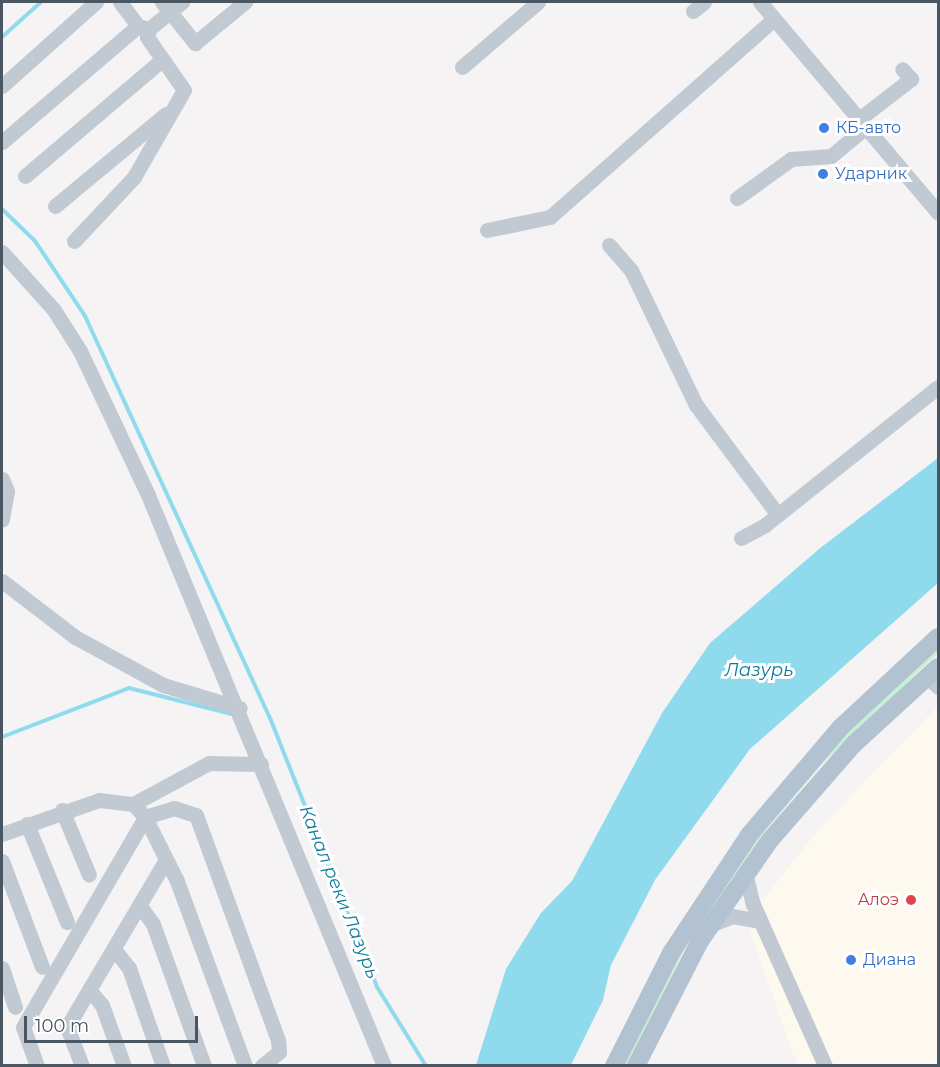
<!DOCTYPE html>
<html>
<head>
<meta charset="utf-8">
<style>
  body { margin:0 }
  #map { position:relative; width:940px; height:1067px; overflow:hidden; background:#f5f3f3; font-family:Montserrat,sans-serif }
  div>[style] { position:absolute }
  .commercial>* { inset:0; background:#fdf9ef }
  .green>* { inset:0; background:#c3f1d5 }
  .water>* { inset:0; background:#90daee }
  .stream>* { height:4px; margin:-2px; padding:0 2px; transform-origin:2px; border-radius:2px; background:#90daee }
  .minor>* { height:15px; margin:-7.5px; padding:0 7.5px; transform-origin:7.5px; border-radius:7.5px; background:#c1cad2 }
  .major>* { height:18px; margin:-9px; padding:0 9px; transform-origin:9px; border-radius:9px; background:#b3c2d1 }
  .dots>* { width:16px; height:16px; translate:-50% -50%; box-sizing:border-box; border:3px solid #fff; border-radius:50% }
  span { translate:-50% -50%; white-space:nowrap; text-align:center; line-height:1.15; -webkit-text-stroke:6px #fff; paint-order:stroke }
  .shop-label { font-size:16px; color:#366cbe }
  .left { translate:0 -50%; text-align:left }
  .health-label { font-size:16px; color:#be3a42 }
  .right { translate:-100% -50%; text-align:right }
  .water-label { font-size:18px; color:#0c7c9b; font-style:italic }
  .frame { position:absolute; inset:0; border:3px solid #4a5661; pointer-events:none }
  .scale { position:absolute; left:24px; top:1016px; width:174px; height:27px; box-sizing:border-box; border:3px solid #4a5661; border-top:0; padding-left:8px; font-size:18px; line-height:21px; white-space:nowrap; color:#4a5661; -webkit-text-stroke:4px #fff; paint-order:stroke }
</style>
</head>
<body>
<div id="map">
  <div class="commercial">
    <div style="clip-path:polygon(938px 706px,938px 1065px,797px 1065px,746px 920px,819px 829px)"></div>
  </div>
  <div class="green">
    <div style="clip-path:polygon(938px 646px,938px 653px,824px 762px,766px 830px,686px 946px,628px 1065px,622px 1066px,659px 988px,726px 877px,822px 757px)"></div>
  </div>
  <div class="water">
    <div style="clip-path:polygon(938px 458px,938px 583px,750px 749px,655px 880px,611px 965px,603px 1000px,571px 1065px,476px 1065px,506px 969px,541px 913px,572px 881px,662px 713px,710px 643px,819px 549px)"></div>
  </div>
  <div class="stream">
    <div style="left:2px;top:37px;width:52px;rotate:-41.9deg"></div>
    <div style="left:2px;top:209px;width:46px;rotate:44.1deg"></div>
    <div style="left:35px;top:241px;width:90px;rotate:56.3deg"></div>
    <div style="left:85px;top:316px;width:443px;rotate:65.3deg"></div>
    <div style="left:270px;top:718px;width:289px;rotate:68.3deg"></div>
    <div style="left:377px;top:987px;width:93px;rotate:58.2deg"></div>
    <div style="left:2px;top:737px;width:136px;rotate:-21.1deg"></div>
    <div style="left:129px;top:688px;width:106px;rotate:14.2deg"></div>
  </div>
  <div class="minor">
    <div style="left:120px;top:2px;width:30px;rotate:53deg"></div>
    <div style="left:162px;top:2px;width:53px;rotate:51.2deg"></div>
    <div style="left:195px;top:43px;width:65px;rotate:-39.4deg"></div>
    <div style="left:760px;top:2px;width:276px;rotate:49.8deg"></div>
    <div style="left:693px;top:11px;width:14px;rotate:-39deg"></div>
    <div style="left:462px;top:67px;width:100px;rotate:-40.5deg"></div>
    <div style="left:2px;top:86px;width:126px;rotate:-41.8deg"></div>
    <div style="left:859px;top:119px;width:66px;rotate:-37.6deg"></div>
    <div style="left:911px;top:79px;width:13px;rotate:-132deg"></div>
    <div style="left:2px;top:142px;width:179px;rotate:-40.5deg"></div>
    <div style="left:138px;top:26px;width:11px;rotate:15deg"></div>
    <div style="left:25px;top:176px;width:180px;rotate:-40.3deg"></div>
    <div style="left:737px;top:198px;width:67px;rotate:-35.8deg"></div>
    <div style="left:791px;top:159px;width:40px;rotate:-4.3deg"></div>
    <div style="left:831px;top:156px;width:45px;rotate:-39.6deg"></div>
    <div style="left:55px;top:206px;width:144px;rotate:-39.7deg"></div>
    <div style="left:487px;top:230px;width:64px;rotate:-11.7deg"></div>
    <div style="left:550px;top:217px;width:299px;rotate:-41.5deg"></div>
    <div style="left:74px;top:241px;width:88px;rotate:-46.8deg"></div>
    <div style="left:134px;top:177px;width:100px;rotate:-60.1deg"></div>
    <div style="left:184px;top:90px;width:65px;rotate:-124.9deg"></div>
    <div style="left:147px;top:37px;width:8px;rotate:-76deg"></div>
    <div style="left:149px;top:29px;width:43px;rotate:-39.3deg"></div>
    <div style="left:609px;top:245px;width:33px;rotate:49deg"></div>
    <div style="left:631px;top:270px;width:150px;rotate:64.3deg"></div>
    <div style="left:696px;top:405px;width:137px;rotate:53.3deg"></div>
    <div style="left:2px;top:252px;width:78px;rotate:48.1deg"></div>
    <div style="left:54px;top:310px;width:49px;rotate:57.6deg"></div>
    <div style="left:80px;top:351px;width:159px;rotate:64.7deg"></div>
    <div style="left:148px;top:495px;width:618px;rotate:67.54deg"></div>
    <div style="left:2px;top:479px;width:13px;rotate:67deg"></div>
    <div style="left:7px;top:491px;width:29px;rotate:100deg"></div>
    <div style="left:741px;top:538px;width:27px;rotate:-28deg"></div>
    <div style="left:765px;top:525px;width:221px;rotate:-38.6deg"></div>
    <div style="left:2px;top:581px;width:92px;rotate:37.5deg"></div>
    <div style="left:75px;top:637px;width:100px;rotate:28.6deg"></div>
    <div style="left:163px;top:685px;width:80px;rotate:16.6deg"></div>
    <div style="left:927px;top:677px;width:15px;rotate:42deg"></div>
    <div style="left:133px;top:804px;width:18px;rotate:47deg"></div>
    <div style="left:145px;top:817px;width:72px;rotate:63.4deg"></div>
    <div style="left:177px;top:881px;width:197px;rotate:69.8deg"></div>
    <div style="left:62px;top:810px;width:70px;rotate:67.4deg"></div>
    <div style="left:27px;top:824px;width:106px;rotate:67.8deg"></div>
    <div style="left:2px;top:834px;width:103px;rotate:-19.3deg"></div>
    <div style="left:99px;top:800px;width:34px;rotate:7deg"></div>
    <div style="left:133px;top:804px;width:86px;rotate:-28.3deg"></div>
    <div style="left:209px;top:763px;width:52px;rotate:1.1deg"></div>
    <div style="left:2px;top:861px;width:113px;rotate:69.3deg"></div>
    <div style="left:745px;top:873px;width:32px;rotate:76deg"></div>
    <div style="left:753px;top:904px;width:177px;rotate:66deg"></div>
    <div style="left:140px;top:906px;width:22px;rotate:54deg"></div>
    <div style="left:153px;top:924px;width:151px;rotate:70.2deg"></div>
    <div style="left:710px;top:925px;width:24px;rotate:-22deg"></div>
    <div style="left:732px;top:916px;width:29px;rotate:10deg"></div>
    <div style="left:114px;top:949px;width:24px;rotate:52deg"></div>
    <div style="left:129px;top:968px;width:104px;rotate:70.9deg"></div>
    <div style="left:2px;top:968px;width:41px;rotate:71.6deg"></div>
    <div style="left:89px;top:990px;width:20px;rotate:49deg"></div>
    <div style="left:102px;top:1005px;width:65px;rotate:70.2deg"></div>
    <div style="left:37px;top:1066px;width:41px;rotate:-109.7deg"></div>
    <div style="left:23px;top:1027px;width:243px;rotate:-59.8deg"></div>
    <div style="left:145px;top:817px;width:30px;rotate:-17deg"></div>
    <div style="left:174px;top:808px;width:23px;rotate:18deg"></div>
    <div style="left:196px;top:815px;width:239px;rotate:70deg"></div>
    <div style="left:278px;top:1040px;width:12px;rotate:85deg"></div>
    <div style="left:279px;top:1052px;width:22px;rotate:141deg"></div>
    <div style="left:82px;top:1066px;width:42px;rotate:-111deg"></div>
    <div style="left:67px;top:1027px;width:193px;rotate:-59.4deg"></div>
  </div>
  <div class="major">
    <div style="left:614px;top:1066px;width:127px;rotate:-63.2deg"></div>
    <div style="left:671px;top:953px;width:141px;rotate:-56.5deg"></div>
    <div style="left:749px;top:835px;width:142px;rotate:-49.6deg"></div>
    <div style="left:841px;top:727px;width:132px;rotate:-42.9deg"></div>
    <div style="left:636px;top:1066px;width:140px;rotate:-62.9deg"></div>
    <div style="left:700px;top:941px;width:124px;rotate:-55.2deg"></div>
    <div style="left:771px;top:839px;width:126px;rotate:-48.9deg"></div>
    <div style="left:854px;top:744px;width:114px;rotate:-42.5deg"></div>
  </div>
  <div class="dots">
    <div style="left:824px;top:128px;background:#3f7fe0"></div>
    <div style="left:823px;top:174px;background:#3f7fe0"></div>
    <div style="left:911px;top:900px;background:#e0444e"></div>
    <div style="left:851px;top:960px;background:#3f7fe0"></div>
  </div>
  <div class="shop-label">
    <span class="left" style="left:836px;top:128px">КБ-авто</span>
    <span class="left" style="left:835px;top:174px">Ударник</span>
    <span class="left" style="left:863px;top:960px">Диана</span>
  </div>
  <div class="health-label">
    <span class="right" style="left:899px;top:900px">Алоэ</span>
  </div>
  <div class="water-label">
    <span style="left:759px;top:670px">Лазурь</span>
    <span style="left:339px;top:892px;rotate:68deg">Канал реки Лазурь</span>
  </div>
  <div class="frame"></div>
  <div class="scale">100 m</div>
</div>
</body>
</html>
